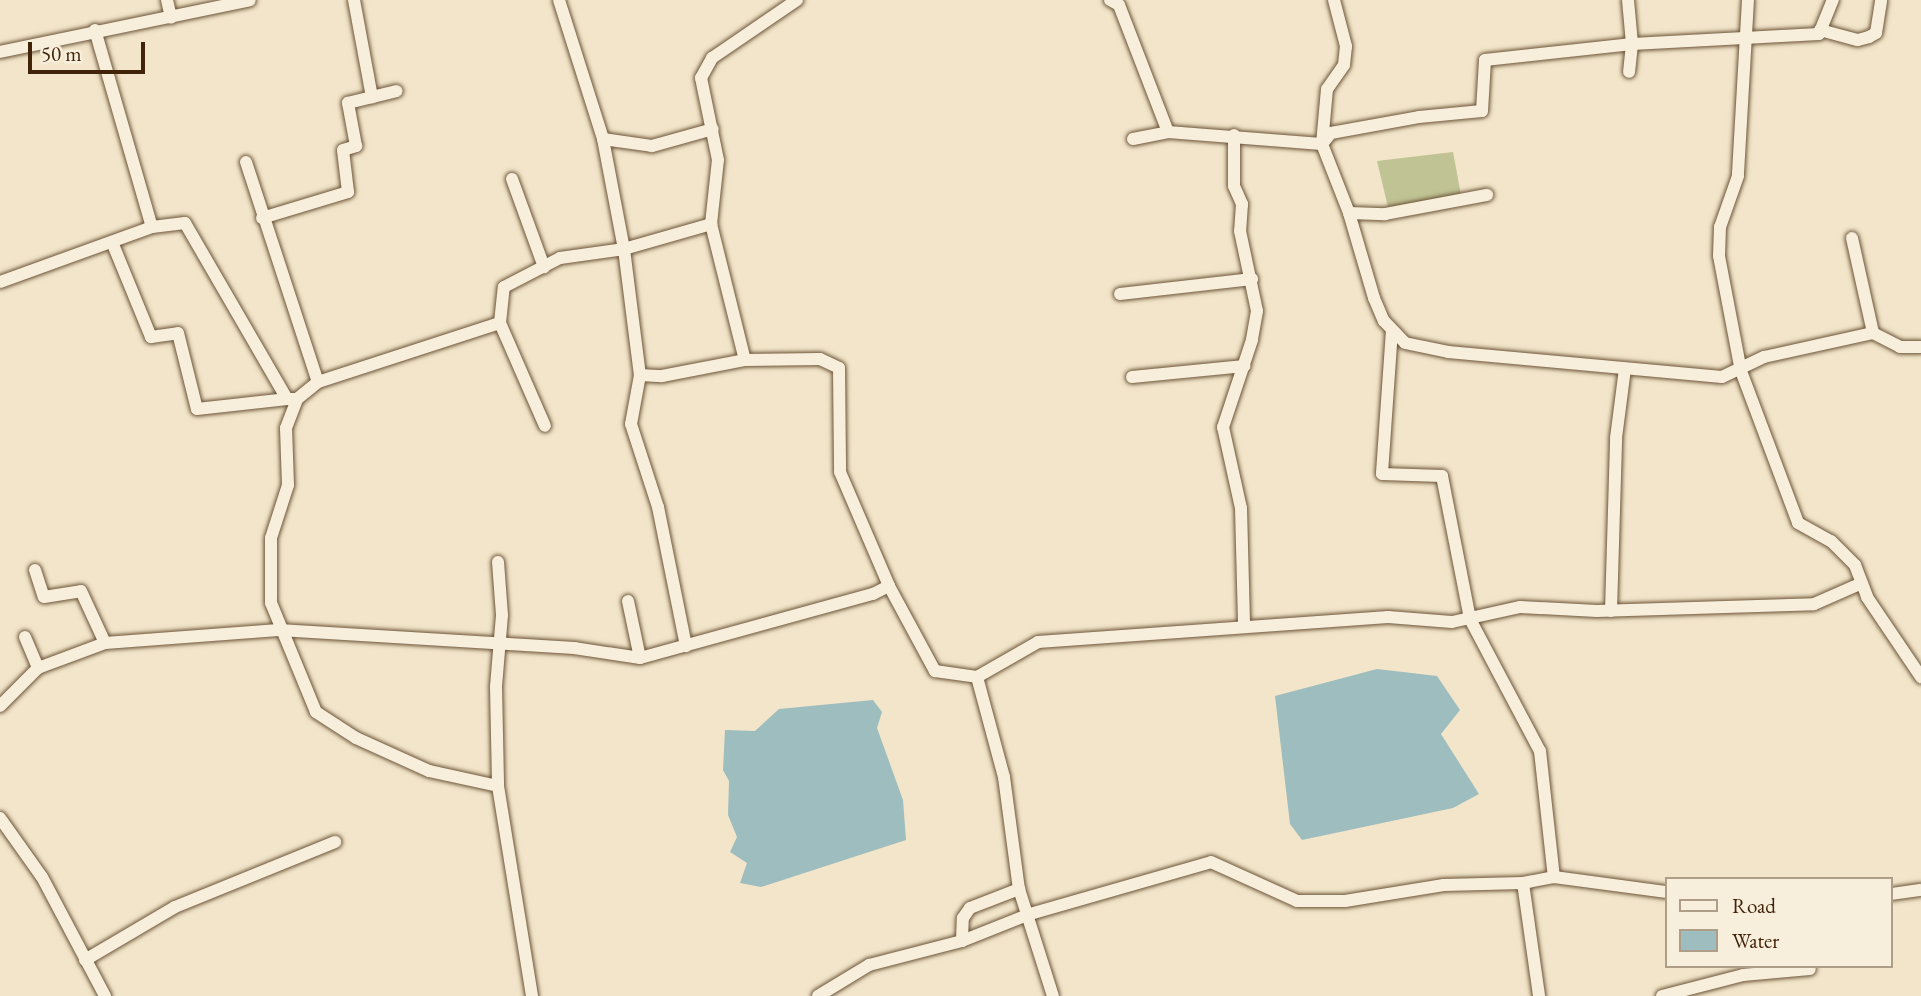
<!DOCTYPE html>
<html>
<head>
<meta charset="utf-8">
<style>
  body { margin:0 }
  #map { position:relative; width:1921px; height:996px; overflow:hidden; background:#f2e5c9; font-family:"EB Garamond",serif }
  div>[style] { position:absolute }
  .green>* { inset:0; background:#c0c393 }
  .water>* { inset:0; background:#9dbdbe }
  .roads { filter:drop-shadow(0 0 2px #6c5438) drop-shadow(0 0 2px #6c5438) }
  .minor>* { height:12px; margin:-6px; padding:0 6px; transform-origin:6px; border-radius:6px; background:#f7eedc }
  span { translate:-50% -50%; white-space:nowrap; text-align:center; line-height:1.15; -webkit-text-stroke:6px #f7eedc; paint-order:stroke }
  .legend { position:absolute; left:1665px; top:877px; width:228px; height:91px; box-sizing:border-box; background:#f7eedc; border:2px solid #ae9d87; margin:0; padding:9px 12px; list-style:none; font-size:21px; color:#402308 }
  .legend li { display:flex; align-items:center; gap:14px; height:35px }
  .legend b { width:35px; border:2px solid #ae9d87 }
  .scale { position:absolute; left:28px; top:42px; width:117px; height:32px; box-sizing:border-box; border:4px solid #402308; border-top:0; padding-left:9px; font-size:21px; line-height:24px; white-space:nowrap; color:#402308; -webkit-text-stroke:5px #f7eedc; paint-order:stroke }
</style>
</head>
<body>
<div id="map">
  <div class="green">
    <div style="clip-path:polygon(1453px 152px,1461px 195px,1388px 207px,1377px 161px)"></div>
  </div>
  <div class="water">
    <div style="clip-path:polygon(1377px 669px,1437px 676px,1460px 710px,1441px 734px,1479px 794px,1453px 808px,1302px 840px,1290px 824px,1275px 696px)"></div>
    <div style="clip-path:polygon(873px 700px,882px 712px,877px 728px,903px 800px,906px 840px,761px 887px,740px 883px,747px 863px,730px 852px,737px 837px,728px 815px,729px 781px,723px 770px,725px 730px,755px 731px,779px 709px)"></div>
  </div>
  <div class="roads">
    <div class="minor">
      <div style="left:167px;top:0;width:18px;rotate:77deg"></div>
      <div style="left:354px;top:0;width:99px;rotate:79.5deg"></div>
      <div style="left:559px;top:0;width:146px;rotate:72.4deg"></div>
      <div style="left:603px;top:139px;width:112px;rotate:79.2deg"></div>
      <div style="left:624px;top:249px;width:127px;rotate:82.8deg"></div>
      <div style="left:640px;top:375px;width:50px;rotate:100.4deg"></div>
      <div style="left:631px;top:424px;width:87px;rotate:72deg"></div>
      <div style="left:658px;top:507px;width:142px;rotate:78.6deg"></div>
      <div style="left:1110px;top:0;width:10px;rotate:29deg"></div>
      <div style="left:1119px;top:5px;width:136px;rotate:68.9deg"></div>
      <div style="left:1334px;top:0;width:48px;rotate:75.4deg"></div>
      <div style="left:1346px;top:46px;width:19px;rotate:96deg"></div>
      <div style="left:1344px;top:65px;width:29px;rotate:125deg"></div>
      <div style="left:1327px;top:89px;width:55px;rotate:95.2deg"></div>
      <div style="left:1322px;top:144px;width:74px;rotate:68.6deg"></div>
      <div style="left:1349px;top:213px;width:89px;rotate:73.6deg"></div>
      <div style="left:1374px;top:298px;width:25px;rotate:67deg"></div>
      <div style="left:1384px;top:321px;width:30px;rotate:46deg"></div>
      <div style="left:1405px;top:343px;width:44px;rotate:11.8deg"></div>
      <div style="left:1448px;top:352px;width:275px;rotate:5.2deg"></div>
      <div style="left:1722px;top:377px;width:47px;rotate:-25.5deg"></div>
      <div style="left:1764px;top:357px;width:112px;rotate:-12.4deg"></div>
      <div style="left:1873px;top:333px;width:30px;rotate:27deg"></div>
      <div style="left:1900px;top:347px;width:21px"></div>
      <div style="left:1628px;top:0;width:44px;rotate:84.8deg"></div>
      <div style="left:1632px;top:44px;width:28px;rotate:96deg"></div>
      <div style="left:1748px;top:0;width:176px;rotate:93.3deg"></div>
      <div style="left:1738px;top:176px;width:54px;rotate:109.4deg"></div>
      <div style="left:1720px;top:227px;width:29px;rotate:92deg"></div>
      <div style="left:1719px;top:256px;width:117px;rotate:79.2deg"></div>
      <div style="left:1741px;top:371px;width:162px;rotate:69.4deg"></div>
      <div style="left:1798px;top:523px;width:38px;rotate:29deg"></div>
      <div style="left:1831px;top:541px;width:34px;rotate:45deg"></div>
      <div style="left:1855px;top:565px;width:34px;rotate:69deg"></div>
      <div style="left:1867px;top:597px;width:97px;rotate:56deg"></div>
      <div style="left:95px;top:30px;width:205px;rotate:73.9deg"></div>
      <div style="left:152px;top:227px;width:33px;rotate:-7deg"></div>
      <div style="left:185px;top:223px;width:203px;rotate:59.9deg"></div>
      <div style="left:287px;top:399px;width:10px"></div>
      <div style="left:1820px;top:30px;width:39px;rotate:15deg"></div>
      <div style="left:1858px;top:40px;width:11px;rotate:-15deg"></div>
      <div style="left:1869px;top:37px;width:8px;rotate:-30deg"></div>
      <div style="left:1876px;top:33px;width:33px;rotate:-81deg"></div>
      <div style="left:0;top:52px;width:255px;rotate:-11.7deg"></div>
      <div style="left:1234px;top:135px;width:51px;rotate:90deg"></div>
      <div style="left:1234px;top:186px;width:20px;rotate:66deg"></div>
      <div style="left:1242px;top:204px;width:27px;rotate:94deg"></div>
      <div style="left:1240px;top:231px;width:82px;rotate:78deg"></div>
      <div style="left:1257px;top:311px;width:29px;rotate:100deg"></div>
      <div style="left:1252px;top:340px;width:92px;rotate:108.4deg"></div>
      <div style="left:1223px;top:427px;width:83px;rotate:77.5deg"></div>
      <div style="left:1241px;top:508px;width:117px;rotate:88.5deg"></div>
      <div style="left:603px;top:139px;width:49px;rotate:8.1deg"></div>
      <div style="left:652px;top:146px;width:63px;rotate:-15.6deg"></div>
      <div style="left:1133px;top:139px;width:36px;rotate:-11deg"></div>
      <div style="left:1168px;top:132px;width:154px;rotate:4.5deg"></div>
      <div style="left:1322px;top:144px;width:14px;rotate:-51deg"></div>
      <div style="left:1331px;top:133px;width:89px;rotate:-10.3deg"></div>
      <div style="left:1419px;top:117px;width:63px;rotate:-5.4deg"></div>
      <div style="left:1482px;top:111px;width:51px;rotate:-86.6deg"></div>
      <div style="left:1485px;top:60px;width:148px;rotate:-6.2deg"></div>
      <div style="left:1632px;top:44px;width:187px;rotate:-3.1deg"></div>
      <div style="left:1819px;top:34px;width:37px;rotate:-68deg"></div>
      <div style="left:246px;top:162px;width:231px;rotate:71.9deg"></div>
      <div style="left:512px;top:179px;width:94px;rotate:70deg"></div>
      <div style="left:1349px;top:213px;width:36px;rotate:2deg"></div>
      <div style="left:1385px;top:214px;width:104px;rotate:-10.6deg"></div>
      <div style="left:262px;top:218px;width:90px;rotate:-16.8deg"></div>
      <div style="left:348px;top:192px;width:42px;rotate:-96.8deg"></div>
      <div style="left:343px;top:150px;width:14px;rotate:-17deg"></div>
      <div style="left:356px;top:146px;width:44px;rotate:-100.5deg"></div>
      <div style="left:348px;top:103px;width:50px;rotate:-13.8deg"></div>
      <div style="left:711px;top:224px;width:140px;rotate:76deg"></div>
      <div style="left:1852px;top:238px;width:97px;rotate:77.5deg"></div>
      <div style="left:112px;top:242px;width:103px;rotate:67.7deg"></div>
      <div style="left:151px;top:337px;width:27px;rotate:-8deg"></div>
      <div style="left:178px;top:333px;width:78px;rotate:76deg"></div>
      <div style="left:197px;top:409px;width:91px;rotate:-6.3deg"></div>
      <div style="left:0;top:282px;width:162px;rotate:-19.9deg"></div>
      <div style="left:1120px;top:294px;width:133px;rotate:-6.5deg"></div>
      <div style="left:500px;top:323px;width:112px;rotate:66.4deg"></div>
      <div style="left:1392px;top:330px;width:144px;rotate:94deg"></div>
      <div style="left:1382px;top:474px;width:60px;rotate:1.9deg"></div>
      <div style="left:1442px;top:476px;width:146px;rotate:78.9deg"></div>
      <div style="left:1470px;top:619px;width:149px;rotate:62.1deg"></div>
      <div style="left:1540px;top:751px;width:127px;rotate:83.7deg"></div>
      <div style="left:640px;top:375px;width:22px;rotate:3deg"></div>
      <div style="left:662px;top:376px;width:85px;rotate:-10.9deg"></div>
      <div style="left:745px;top:360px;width:75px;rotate:-0.8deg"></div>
      <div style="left:820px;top:359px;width:21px;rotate:25deg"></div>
      <div style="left:839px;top:368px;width:104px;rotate:89.4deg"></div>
      <div style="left:840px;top:472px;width:124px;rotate:66.7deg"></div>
      <div style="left:889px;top:586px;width:97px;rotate:61.6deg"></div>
      <div style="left:935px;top:671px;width:42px;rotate:8.1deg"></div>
      <div style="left:977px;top:677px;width:70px;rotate:-29.8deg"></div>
      <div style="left:1038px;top:642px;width:351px;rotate:-4.1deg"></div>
      <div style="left:1388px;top:617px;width:64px;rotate:4.5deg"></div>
      <div style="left:1452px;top:622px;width:70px;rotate:-12.4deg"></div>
      <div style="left:1520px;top:607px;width:77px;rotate:3deg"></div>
      <div style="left:1597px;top:611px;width:217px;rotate:-1.8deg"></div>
      <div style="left:1814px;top:604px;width:52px;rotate:-23.6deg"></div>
      <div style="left:1132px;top:377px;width:113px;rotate:-5.6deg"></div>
      <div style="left:498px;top:562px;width:53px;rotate:85.7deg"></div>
      <div style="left:502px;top:615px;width:72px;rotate:94.8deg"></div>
      <div style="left:496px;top:687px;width:99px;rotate:88.8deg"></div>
      <div style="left:498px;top:786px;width:213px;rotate:80.8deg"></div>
      <div style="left:35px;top:570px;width:28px;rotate:72deg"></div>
      <div style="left:44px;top:597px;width:37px;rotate:-9deg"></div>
      <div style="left:81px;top:591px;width:57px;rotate:65.2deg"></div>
      <div style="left:628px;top:601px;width:58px;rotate:78.1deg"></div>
      <div style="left:1611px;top:611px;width:173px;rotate:-88.3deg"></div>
      <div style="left:1616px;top:438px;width:70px;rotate:-82.6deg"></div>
      <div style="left:25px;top:637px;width:34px;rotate:67deg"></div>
      <div style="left:977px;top:677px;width:104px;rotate:74.9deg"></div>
      <div style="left:1004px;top:777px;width:113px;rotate:82.4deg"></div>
      <div style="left:1019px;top:889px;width:112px;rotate:72.4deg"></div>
      <div style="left:0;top:706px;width:54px;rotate:-45deg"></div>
      <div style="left:38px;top:668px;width:72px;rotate:-20.5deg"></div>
      <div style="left:105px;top:643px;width:174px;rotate:-4.3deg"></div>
      <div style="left:279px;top:630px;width:296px;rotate:3.5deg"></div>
      <div style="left:574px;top:648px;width:67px;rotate:8.6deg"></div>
      <div style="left:640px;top:658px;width:242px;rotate:-15.4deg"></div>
      <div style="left:873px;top:594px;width:18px;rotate:-27deg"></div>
      <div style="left:498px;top:786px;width:71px;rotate:-167.7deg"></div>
      <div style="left:429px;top:771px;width:80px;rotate:-155.7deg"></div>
      <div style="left:356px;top:738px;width:48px;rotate:-147deg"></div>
      <div style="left:316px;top:712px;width:118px;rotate:-112.4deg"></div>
      <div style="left:271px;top:603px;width:65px;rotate:-90deg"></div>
      <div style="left:271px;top:538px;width:56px;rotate:-72.2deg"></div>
      <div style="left:288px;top:485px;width:57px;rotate:-92deg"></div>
      <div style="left:286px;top:428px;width:31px;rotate:-69deg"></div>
      <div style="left:297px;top:399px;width:27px;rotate:-39deg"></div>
      <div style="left:318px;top:382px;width:191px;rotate:-18deg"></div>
      <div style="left:500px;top:323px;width:36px;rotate:-84deg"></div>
      <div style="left:504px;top:287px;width:63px;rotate:-27.4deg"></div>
      <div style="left:560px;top:258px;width:65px;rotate:-8deg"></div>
      <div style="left:624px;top:249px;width:91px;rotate:-16deg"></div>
      <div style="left:711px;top:224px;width:64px;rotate:-83.8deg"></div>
      <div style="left:718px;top:160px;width:84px;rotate:-101.7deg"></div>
      <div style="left:701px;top:78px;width:23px;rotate:-61deg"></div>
      <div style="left:712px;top:58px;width:103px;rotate:-34.3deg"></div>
      <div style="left:0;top:818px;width:72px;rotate:54.6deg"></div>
      <div style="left:42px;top:877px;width:135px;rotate:62.1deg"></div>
      <div style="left:1523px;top:883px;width:114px;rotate:81.9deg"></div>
      <div style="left:1891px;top:894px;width:30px;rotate:-8deg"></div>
      <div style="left:962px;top:941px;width:23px;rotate:-88deg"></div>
      <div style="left:963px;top:918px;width:12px;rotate:-55deg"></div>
      <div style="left:970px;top:908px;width:53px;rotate:-21.2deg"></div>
      <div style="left:85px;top:960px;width:104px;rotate:-30.5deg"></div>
      <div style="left:175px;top:907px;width:173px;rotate:-22.1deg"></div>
      <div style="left:818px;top:996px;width:60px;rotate:-31.3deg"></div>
      <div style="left:869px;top:965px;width:96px;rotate:-14.5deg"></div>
      <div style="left:962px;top:941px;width:73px;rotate:-21.7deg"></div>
      <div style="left:1030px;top:914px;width:188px;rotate:-16deg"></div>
      <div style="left:1211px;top:862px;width:94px;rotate:24.4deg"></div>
      <div style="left:1297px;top:901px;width:48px"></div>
      <div style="left:1345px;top:901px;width:100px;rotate:-9.2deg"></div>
      <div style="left:1444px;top:885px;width:79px;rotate:-1.5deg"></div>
      <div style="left:1523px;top:883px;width:32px;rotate:-11deg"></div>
      <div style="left:1554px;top:877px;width:114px;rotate:7.6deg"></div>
      <div style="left:1662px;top:996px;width:84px;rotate:-14.5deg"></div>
      <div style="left:1743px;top:975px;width:67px;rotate:-5.1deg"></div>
    </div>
  </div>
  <ul class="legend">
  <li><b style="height:9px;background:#f7eedc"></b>Road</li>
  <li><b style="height:19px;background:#9dbdbe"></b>Water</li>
  </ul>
  <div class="scale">50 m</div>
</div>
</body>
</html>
